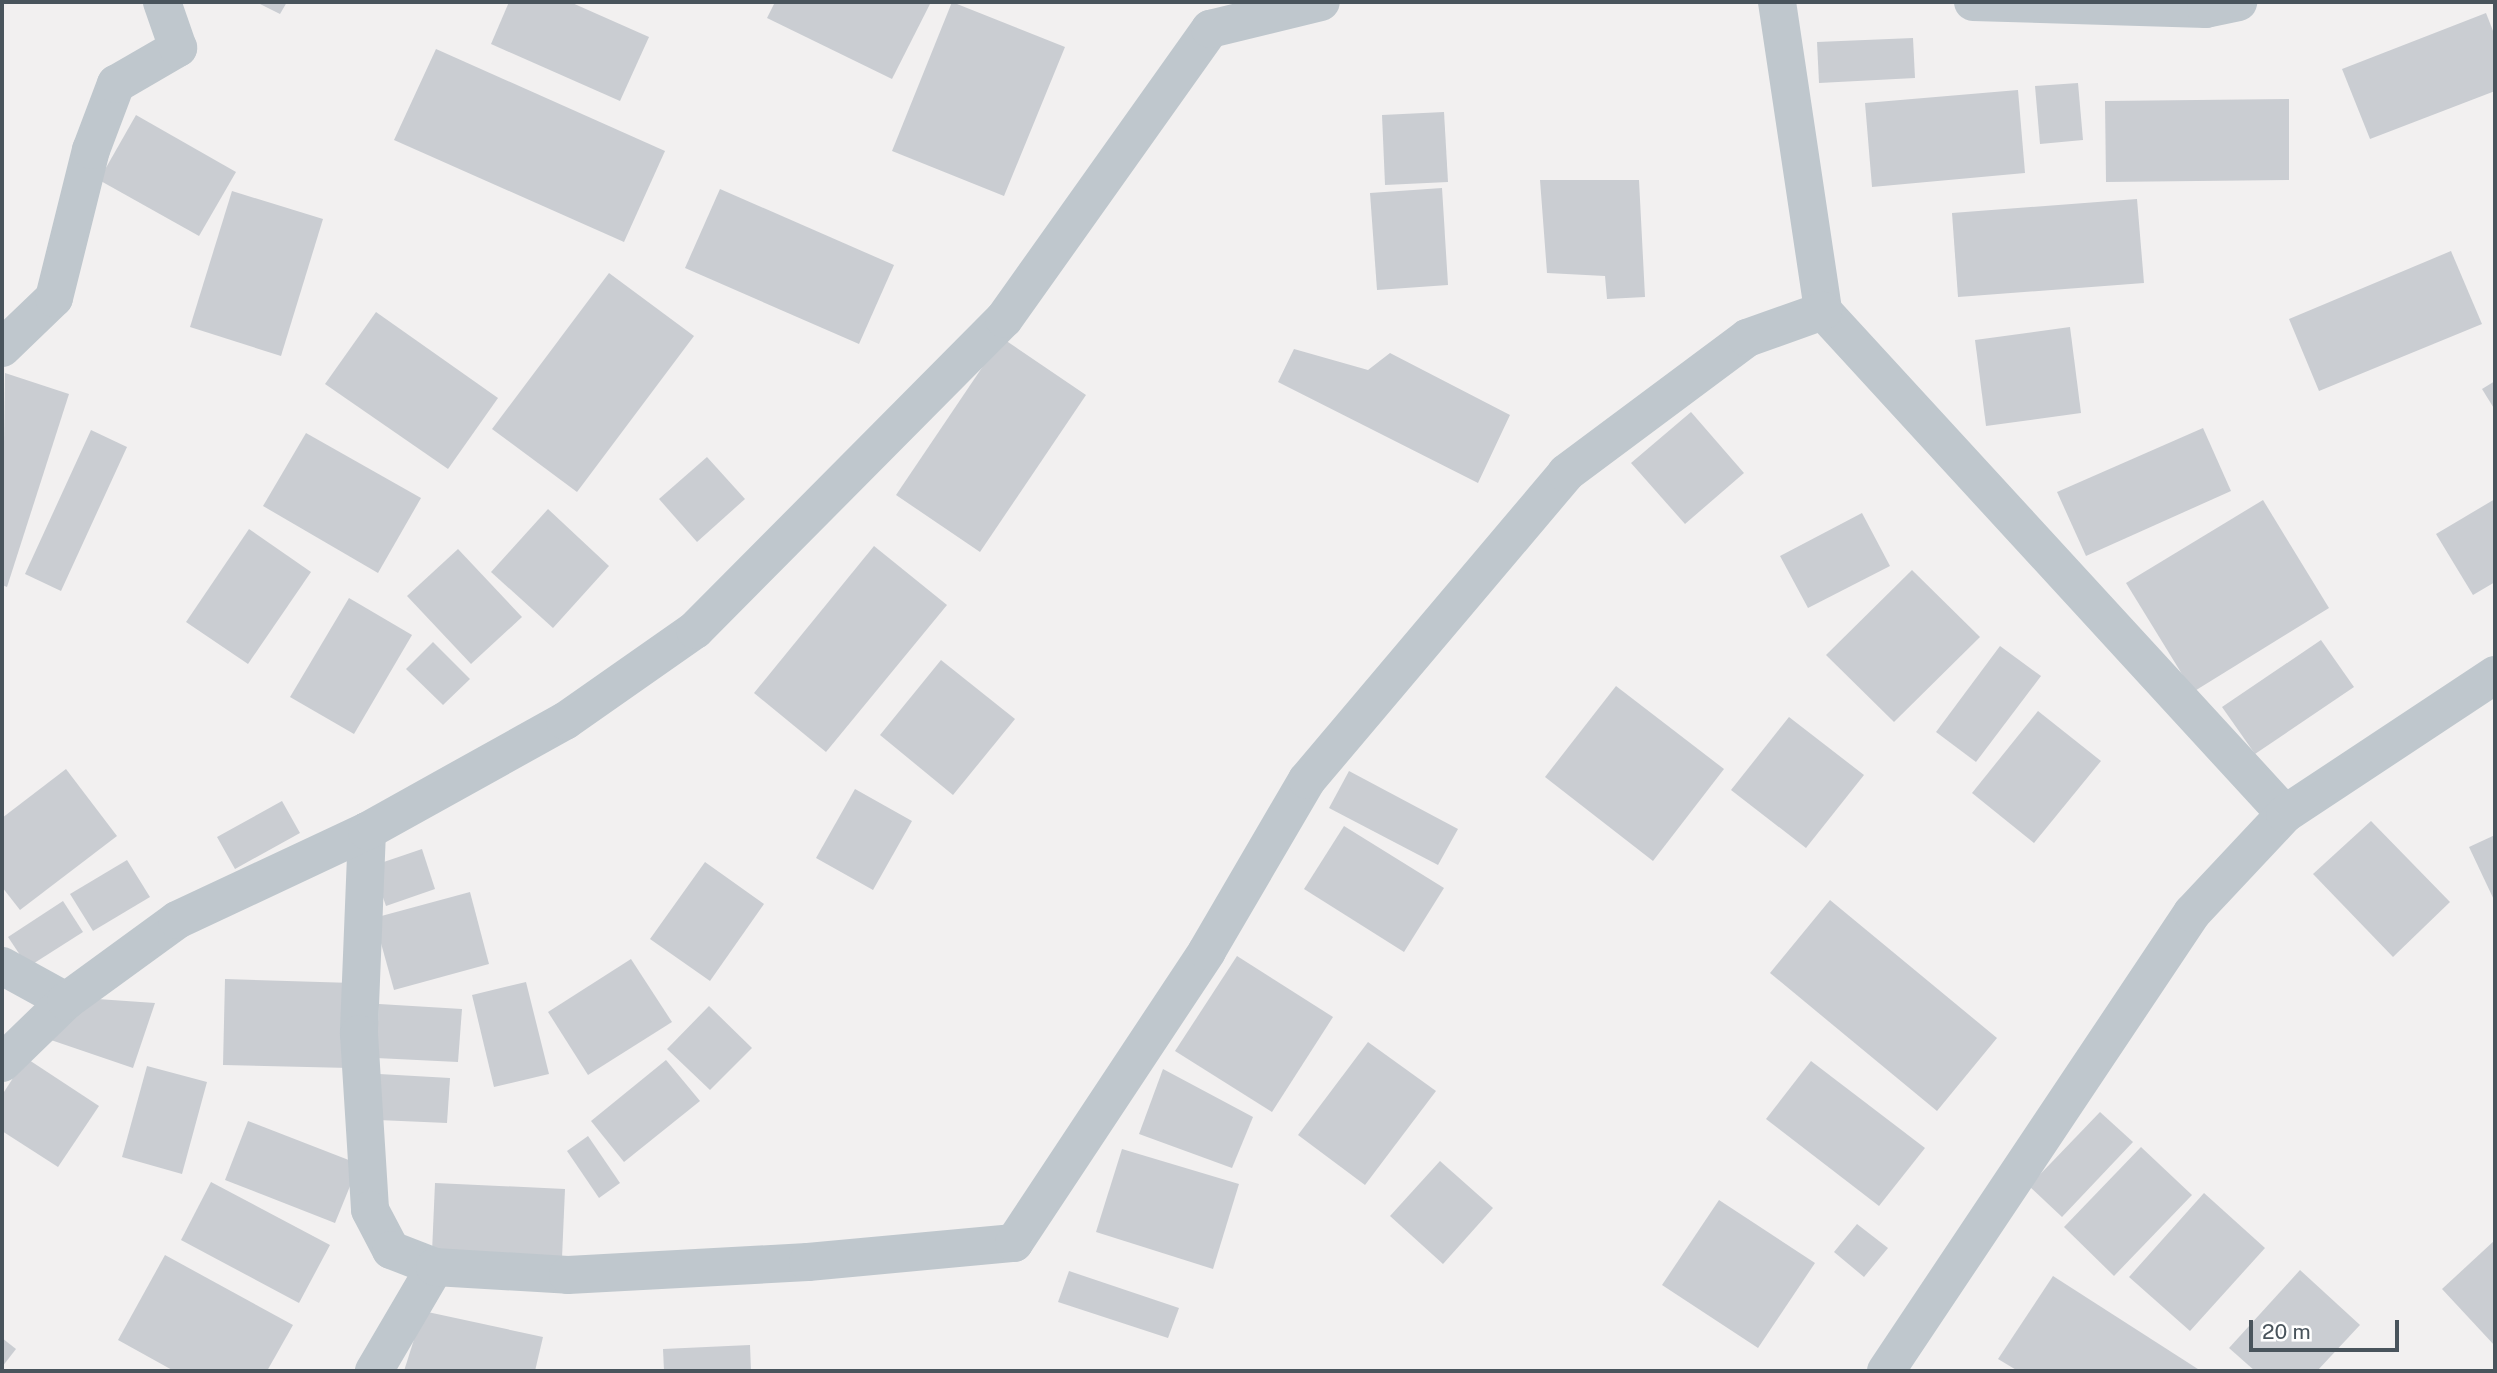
<!DOCTYPE html>
<html>
<head>
<meta charset="utf-8">
<style>
  body { margin:0 }
  #map { position:relative; width:2497px; height:1373px; overflow:hidden; background:#f2f0f0; font-family:"Public Sans",sans-serif }
  div>[style] { position:absolute }
  .building>* { inset:0; background:#cacdd2 }
  .street>* { height:38px; margin:-19px; padding:0 19px; transform-origin:19px; border-radius:19px; background:#bfc7cd }
  span { translate:-50% -50%; white-space:nowrap; text-align:center; line-height:1.15; -webkit-text-stroke:7px #fff; paint-order:stroke }
  .frame { position:absolute; inset:0; border:4px solid #49545c; pointer-events:none }
  .scale { position:absolute; left:2249px; top:1320px; width:150px; height:32px; box-sizing:border-box; border:4px solid #49545c; border-top:0; padding-left:9px; font-size:21px; line-height:24px; white-space:nowrap; color:#49545c; -webkit-text-stroke:5px #fff; paint-order:stroke }
</style>
</head>
<body>
<div id="map">
  <div class="building">
    <div style="clip-path:polygon(256px 2px,287px 2px,280px 14px)"></div>
    <div style="clip-path:polygon(509px 2px,570px 2px,649px 37px,620px 101px,491px 44px)"></div>
    <div style="clip-path:polygon(775px 2px,931px 2px,892px 79px,767px 18px)"></div>
    <div style="clip-path:polygon(952px 2px,1065px 47px,1004px 196px,892px 151px)"></div>
    <div style="clip-path:polygon(2486px 13px,2495px 36px,2495px 91px,2370px 139px,2342px 69px)"></div>
    <div style="clip-path:polygon(1913px 38px,1915px 78px,1819px 83px,1817px 42px)"></div>
    <div style="clip-path:polygon(436px 49px,665px 151px,624px 242px,394px 140px)"></div>
    <div style="clip-path:polygon(2078px 83px,2083px 140px,2040px 144px,2035px 86px)"></div>
    <div style="clip-path:polygon(2018px 90px,2025px 173px,1872px 187px,1865px 103px)"></div>
    <div style="clip-path:polygon(2289px 99px,2289px 180px,2106px 182px,2105px 101px)"></div>
    <div style="clip-path:polygon(1444px 112px,1448px 182px,1385px 185px,1382px 115px)"></div>
    <div style="clip-path:polygon(136px 115px,236px 172px,199px 236px,99px 180px)"></div>
    <div style="clip-path:polygon(1540px 180px,1639px 180px,1645px 297px,1607px 299px,1605px 276px,1547px 273px)"></div>
    <div style="clip-path:polygon(1442px 188px,1448px 285px,1377px 290px,1370px 193px)"></div>
    <div style="clip-path:polygon(720px 189px,894px 265px,859px 344px,685px 268px)"></div>
    <div style="clip-path:polygon(232px 191px,323px 219px,281px 356px,190px 327px)"></div>
    <div style="clip-path:polygon(2137px 199px,2144px 283px,1958px 297px,1952px 213px)"></div>
    <div style="clip-path:polygon(2451px 251px,2482px 324px,2319px 391px,2289px 319px)"></div>
    <div style="clip-path:polygon(609px 273px,694px 336px,577px 492px,492px 429px)"></div>
    <div style="clip-path:polygon(376px 312px,498px 398px,448px 469px,325px 384px)"></div>
    <div style="clip-path:polygon(2070px 327px,2081px 413px,1986px 426px,1975px 340px)"></div>
    <div style="clip-path:polygon(1002px 338px,1086px 395px,980px 552px,896px 495px)"></div>
    <div style="clip-path:polygon(1294px 349px,1368px 370px,1390px 353px,1510px 415px,1478px 483px,1278px 382px)"></div>
    <div style="clip-path:polygon(5px 373px,69px 394px,7px 587px,2px 585px)"></div>
    <div style="clip-path:polygon(2495px 381px,2495px 410px,2482px 389px)"></div>
    <div style="clip-path:polygon(1691px 412px,1744px 473px,1685px 524px,1631px 463px)"></div>
    <div style="clip-path:polygon(2203px 428px,2231px 491px,2086px 556px,2057px 492px)"></div>
    <div style="clip-path:polygon(91px 430px,127px 447px,61px 591px,25px 574px)"></div>
    <div style="clip-path:polygon(306px 433px,421px 498px,378px 573px,263px 506px)"></div>
    <div style="clip-path:polygon(707px 457px,745px 499px,697px 542px,659px 499px)"></div>
    <div style="clip-path:polygon(2495px 499px,2495px 582px,2473px 595px,2436px 534px)"></div>
    <div style="clip-path:polygon(2263px 500px,2329px 608px,2193px 692px,2126px 583px)"></div>
    <div style="clip-path:polygon(548px 509px,609px 566px,553px 628px,491px 572px)"></div>
    <div style="clip-path:polygon(1862px 513px,1890px 566px,1808px 608px,1780px 556px)"></div>
    <div style="clip-path:polygon(249px 529px,311px 572px,248px 664px,186px 622px)"></div>
    <div style="clip-path:polygon(874px 546px,947px 605px,826px 752px,754px 693px)"></div>
    <div style="clip-path:polygon(458px 549px,522px 617px,471px 664px,407px 596px)"></div>
    <div style="clip-path:polygon(1912px 570px,1980px 637px,1894px 722px,1826px 655px)"></div>
    <div style="clip-path:polygon(349px 598px,412px 635px,354px 734px,290px 697px)"></div>
    <div style="clip-path:polygon(2321px 640px,2354px 687px,2255px 754px,2222px 707px)"></div>
    <div style="clip-path:polygon(433px 642px,470px 679px,443px 705px,406px 669px)"></div>
    <div style="clip-path:polygon(2000px 646px,2041px 676px,1976px 762px,1936px 732px)"></div>
    <div style="clip-path:polygon(941px 660px,1015px 719px,953px 795px,880px 735px)"></div>
    <div style="clip-path:polygon(1616px 686px,1724px 769px,1653px 861px,1545px 777px)"></div>
    <div style="clip-path:polygon(2038px 711px,2101px 761px,2034px 843px,1972px 793px)"></div>
    <div style="clip-path:polygon(1789px 717px,1864px 775px,1806px 848px,1731px 790px)"></div>
    <div style="clip-path:polygon(66px 769px,117px 836px,20px 910px,2px 887px,2px 818px)"></div>
    <div style="clip-path:polygon(1349px 771px,1458px 829px,1438px 865px,1329px 808px)"></div>
    <div style="clip-path:polygon(855px 789px,912px 821px,873px 890px,816px 858px)"></div>
    <div style="clip-path:polygon(282px 801px,300px 833px,235px 869px,217px 837px)"></div>
    <div style="clip-path:polygon(2371px 821px,2450px 902px,2393px 957px,2313px 874px)"></div>
    <div style="clip-path:polygon(1344px 826px,1444px 888px,1404px 952px,1304px 889px)"></div>
    <div style="clip-path:polygon(2495px 835px,2495px 902px,2469px 847px)"></div>
    <div style="clip-path:polygon(422px 849px,435px 889px,386px 906px,372px 866px)"></div>
    <div style="clip-path:polygon(127px 860px,150px 897px,93px 931px,70px 894px)"></div>
    <div style="clip-path:polygon(705px 862px,764px 904px,710px 981px,650px 939px)"></div>
    <div style="clip-path:polygon(470px 892px,489px 964px,394px 990px,374px 918px)"></div>
    <div style="clip-path:polygon(1830px 900px,1997px 1038px,1937px 1111px,1770px 973px)"></div>
    <div style="clip-path:polygon(63px 901px,83px 932px,28px 967px,8px 937px)"></div>
    <div style="clip-path:polygon(1237px 956px,1333px 1017px,1272px 1112px,1175px 1051px)"></div>
    <div style="clip-path:polygon(631px 959px,672px 1022px,588px 1075px,548px 1012px)"></div>
    <div style="clip-path:polygon(225px 979px,353px 983px,350px 1068px,223px 1065px)"></div>
    <div style="clip-path:polygon(526px 982px,549px 1074px,494px 1087px,472px 995px)"></div>
    <div style="clip-path:polygon(83px 998px,155px 1003px,133px 1068px,48px 1039px)"></div>
    <div style="clip-path:polygon(379px 1004px,462px 1009px,458px 1062px,376px 1058px)"></div>
    <div style="clip-path:polygon(709px 1006px,752px 1048px,710px 1090px,667px 1049px)"></div>
    <div style="clip-path:polygon(1368px 1042px,1436px 1091px,1365px 1185px,1298px 1135px)"></div>
    <div style="clip-path:polygon(26px 1058px,99px 1106px,58px 1167px,2px 1131px,2px 1095px)"></div>
    <div style="clip-path:polygon(666px 1060px,700px 1101px,624px 1162px,591px 1121px)"></div>
    <div style="clip-path:polygon(1811px 1061px,1925px 1148px,1879px 1206px,1766px 1119px)"></div>
    <div style="clip-path:polygon(147px 1066px,207px 1082px,182px 1174px,122px 1157px)"></div>
    <div style="clip-path:polygon(1163px 1069px,1253px 1117px,1232px 1168px,1139px 1134px)"></div>
    <div style="clip-path:polygon(379px 1074px,450px 1078px,447px 1123px,378px 1120px)"></div>
    <div style="clip-path:polygon(2100px 1112px,2133px 1142px,2062px 1217px,2029px 1186px)"></div>
    <div style="clip-path:polygon(248px 1121px,359px 1164px,335px 1223px,225px 1180px)"></div>
    <div style="clip-path:polygon(588px 1136px,620px 1183px,599px 1198px,567px 1151px)"></div>
    <div style="clip-path:polygon(2141px 1147px,2192px 1195px,2114px 1276px,2064px 1227px)"></div>
    <div style="clip-path:polygon(1122px 1149px,1239px 1184px,1213px 1269px,1096px 1232px)"></div>
    <div style="clip-path:polygon(1440px 1161px,1493px 1208px,1443px 1264px,1390px 1216px)"></div>
    <div style="clip-path:polygon(211px 1182px,330px 1245px,299px 1303px,181px 1240px)"></div>
    <div style="clip-path:polygon(435px 1183px,565px 1189px,562px 1258px,432px 1252px)"></div>
    <div style="clip-path:polygon(2204px 1193px,2265px 1248px,2190px 1331px,2129px 1277px)"></div>
    <div style="clip-path:polygon(1719px 1200px,1815px 1263px,1758px 1348px,1662px 1285px)"></div>
    <div style="clip-path:polygon(1857px 1224px,1888px 1248px,1864px 1277px,1834px 1252px)"></div>
    <div style="clip-path:polygon(2495px 1240px,2495px 1346px,2442px 1289px)"></div>
    <div style="clip-path:polygon(165px 1255px,293px 1325px,267px 1371px,174px 1371px,118px 1340px)"></div>
    <div style="clip-path:polygon(2300px 1270px,2360px 1325px,2317px 1371px,2255px 1371px,2229px 1348px)"></div>
    <div style="clip-path:polygon(1069px 1271px,1179px 1308px,1168px 1338px,1058px 1302px)"></div>
    <div style="clip-path:polygon(2053px 1276px,2201px 1371px,2018px 1371px,1998px 1359px)"></div>
    <div style="clip-path:polygon(423px 1311px,543px 1337px,535px 1371px,404px 1371px)"></div>
    <div style="clip-path:polygon(2px 1338px,16px 1349px,2px 1367px)"></div>
    <div style="clip-path:polygon(750px 1345px,751px 1371px,664px 1371px,663px 1349px)"></div>
  </div>
  <div class="street">
    <div style="left:1777px;top:2px;width:312px;rotate:81.5deg"></div>
    <div style="left:1823px;top:311px;width:683px;rotate:47.43deg"></div>
    <div style="left:1973px;top:2px;width:233px;rotate:1.7deg"></div>
    <div style="left:2206px;top:9px;width:33px;rotate:-12deg"></div>
    <div style="left:2px;top:348px;width:72px;rotate:-43.9deg"></div>
    <div style="left:54px;top:298px;width:153px;rotate:-76deg"></div>
    <div style="left:91px;top:150px;width:71px;rotate:-69.3deg"></div>
    <div style="left:116px;top:84px;width:72px;rotate:-30.1deg"></div>
    <div style="left:178px;top:48px;width:49px;rotate:-109.2deg"></div>
    <div style="left:367px;top:831px;width:203px;rotate:92.3deg"></div>
    <div style="left:359px;top:1034px;width:176px;rotate:86.4deg"></div>
    <div style="left:370px;top:1210px;width:45px;rotate:62.3deg"></div>
    <div style="left:391px;top:1250px;width:47px;rotate:21.1deg"></div>
    <div style="left:435px;top:1267px;width:121px;rotate:120.4deg"></div>
    <div style="left:2px;top:966px;width:73px;rotate:28.7deg"></div>
    <div style="left:2px;top:1063px;width:89px;rotate:-44.1deg"></div>
    <div style="left:66px;top:1001px;width:137px;rotate:-36.1deg"></div>
    <div style="left:177px;top:920px;width:210px;rotate:-25.1deg"></div>
    <div style="left:367px;top:831px;width:227px;rotate:-29.1deg"></div>
    <div style="left:565px;top:721px;width:159px;rotate:-35deg"></div>
    <div style="left:695px;top:630px;width:438px;rotate:-45.2deg"></div>
    <div style="left:1004px;top:319px;width:356px;rotate:-54.6deg"></div>
    <div style="left:1210px;top:29px;width:114px;rotate:-13.7deg"></div>
    <div style="left:435px;top:1267px;width:133px;rotate:3.4deg"></div>
    <div style="left:568px;top:1275px;width:240px;rotate:-3.1deg"></div>
    <div style="left:808px;top:1262px;width:207px;rotate:-5.3deg"></div>
    <div style="left:1014px;top:1243px;width:350px;rotate:-56.5deg"></div>
    <div style="left:1207px;top:951px;width:198px;rotate:-59.7deg"></div>
    <div style="left:1307px;top:780px;width:402px;rotate:-49.8deg"></div>
    <div style="left:1566px;top:473px;width:226px;rotate:-36.7deg"></div>
    <div style="left:1747px;top:338px;width:81px;rotate:-19.6deg"></div>
    <div style="left:1886px;top:1371px;width:551px;rotate:-56.25deg"></div>
    <div style="left:2192px;top:913px;width:136px;rotate:-46.8deg"></div>
    <div style="left:2285px;top:814px;width:252px;rotate:-33.5deg"></div>
  </div>
  <div class="frame"></div>
  <div class="scale">20 m</div>
</div>
</body>
</html>
